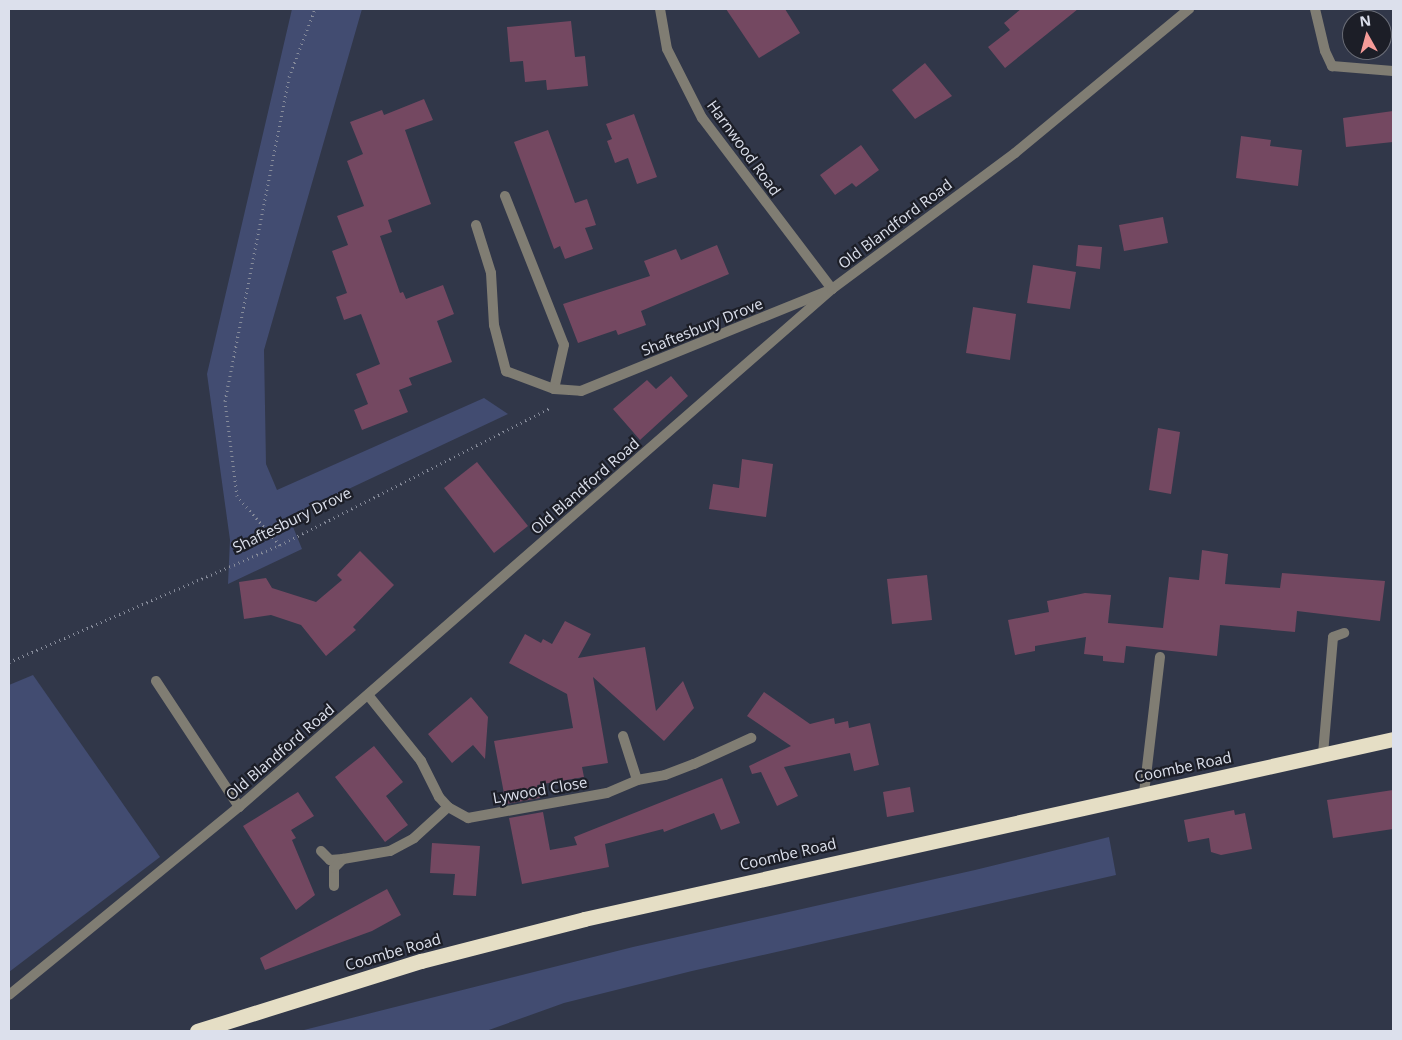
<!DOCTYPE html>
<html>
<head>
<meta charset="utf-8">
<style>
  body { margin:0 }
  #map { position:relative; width:1402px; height:1040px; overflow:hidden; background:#313749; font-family:"Open Sans",sans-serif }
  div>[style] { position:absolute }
  .green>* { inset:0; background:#424c71 }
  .building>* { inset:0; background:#744861 }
  .path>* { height:3px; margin-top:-1.5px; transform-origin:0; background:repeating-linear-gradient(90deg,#868b9a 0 1px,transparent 0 5px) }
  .lane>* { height:10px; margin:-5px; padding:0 5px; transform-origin:5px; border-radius:5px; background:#807d73 }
  .street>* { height:10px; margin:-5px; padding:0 5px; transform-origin:5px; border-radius:5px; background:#807d73 }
  .highway>* { height:15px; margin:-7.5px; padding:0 7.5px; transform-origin:7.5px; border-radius:7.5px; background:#e5dec5 }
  span { translate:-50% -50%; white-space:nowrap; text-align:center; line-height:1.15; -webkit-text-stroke:4.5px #1c1e27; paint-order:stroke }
  .street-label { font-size:15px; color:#dce0ec }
  .frame { position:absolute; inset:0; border:10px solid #dce0ec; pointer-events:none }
  .north { position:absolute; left:1342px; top:10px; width:50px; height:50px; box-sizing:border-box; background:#1c1e27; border:1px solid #696c76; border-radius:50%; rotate:353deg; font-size:14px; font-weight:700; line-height:20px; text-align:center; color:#dce0ec }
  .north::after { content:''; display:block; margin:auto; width:18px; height:22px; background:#f59b98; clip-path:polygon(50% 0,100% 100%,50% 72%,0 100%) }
</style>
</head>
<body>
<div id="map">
  <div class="green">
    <div style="clip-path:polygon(292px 9px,362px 9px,264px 350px,266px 464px,277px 490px,484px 398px,508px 414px,289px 517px,302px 549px,228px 584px,230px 540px,207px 374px)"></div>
    <div style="clip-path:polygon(33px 675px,160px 857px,9px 972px,9px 685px)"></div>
    <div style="clip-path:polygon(1109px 837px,1116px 875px,692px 971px,564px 1003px,486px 1031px,300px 1031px,633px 947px,975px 870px)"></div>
  </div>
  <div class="building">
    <div style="clip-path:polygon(726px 9px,785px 9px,800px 33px,759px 58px)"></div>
    <div style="clip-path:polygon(1021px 9px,1078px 9px,1005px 68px,988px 47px,1010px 30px,1004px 23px)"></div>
    <div style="clip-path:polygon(571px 21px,575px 57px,585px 56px,588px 86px,547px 90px,546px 80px,525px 82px,523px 61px,510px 62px,507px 27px)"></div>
    <div style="clip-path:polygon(925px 63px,952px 96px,915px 119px,892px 90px)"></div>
    <div style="clip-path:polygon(424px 99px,433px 120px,405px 130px,431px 204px,388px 220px,392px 232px,380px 236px,400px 293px,403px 292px,406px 299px,443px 285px,454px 314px,437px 321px,452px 362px,409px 378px,412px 385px,399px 390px,408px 412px,362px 430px,354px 410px,368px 404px,356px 374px,380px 364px,361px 314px,344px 320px,336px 297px,347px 293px,332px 251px,348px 245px,337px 216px,364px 206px,347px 161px,363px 154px,350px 122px,382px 110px,384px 115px)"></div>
    <div style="clip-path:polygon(1393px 111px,1393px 142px,1346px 147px,1343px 118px)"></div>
    <div style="clip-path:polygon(634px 114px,657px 177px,637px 184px,628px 158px,615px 163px,607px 141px,612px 139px,606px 124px)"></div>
    <div style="clip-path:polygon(548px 130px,575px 203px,587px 199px,596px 225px,585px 228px,593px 249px,565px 259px,560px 246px,554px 249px,514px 142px)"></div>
    <div style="clip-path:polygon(1241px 136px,1271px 140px,1270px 146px,1302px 150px,1298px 186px,1236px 178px)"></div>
    <div style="clip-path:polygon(861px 145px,879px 170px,856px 187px,852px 183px,835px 195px,820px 175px)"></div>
    <div style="clip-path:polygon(1163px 217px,1168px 243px,1124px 251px,1119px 225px)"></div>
    <div style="clip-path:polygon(717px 245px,729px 274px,641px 311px,646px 325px,618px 335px,616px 330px,578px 343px,563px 304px,650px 276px,644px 261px,676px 249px,681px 260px)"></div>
    <div style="clip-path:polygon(1078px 245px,1102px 247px,1100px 269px,1076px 266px)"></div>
    <div style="clip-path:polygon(1033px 265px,1076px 272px,1070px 309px,1027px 303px)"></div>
    <div style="clip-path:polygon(973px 307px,1016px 314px,1010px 360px,966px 353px)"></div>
    <div style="clip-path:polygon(671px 376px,688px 396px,640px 440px,613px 409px,647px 380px,656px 389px)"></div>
    <div style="clip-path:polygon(1158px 428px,1180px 432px,1171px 494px,1149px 490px)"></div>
    <div style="clip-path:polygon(742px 459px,773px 464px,766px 517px,709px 509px,713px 484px,739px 488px)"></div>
    <div style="clip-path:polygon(477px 462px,528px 526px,494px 553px,444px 488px)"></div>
    <div style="clip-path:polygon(1202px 550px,1228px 554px,1225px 584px,1280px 588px,1282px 573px,1385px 581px,1380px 621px,1297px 611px,1295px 632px,1220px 625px,1217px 656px,1126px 646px,1124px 663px,1103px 661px,1103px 656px,1084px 654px,1086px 637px,1035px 646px,1035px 651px,1015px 655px,1008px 620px,1049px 612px,1047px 601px,1085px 593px,1111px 595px,1108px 623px,1163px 628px,1169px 577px,1199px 580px)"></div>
    <div style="clip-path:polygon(360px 551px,394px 585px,353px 627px,356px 630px,326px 656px,301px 625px,271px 615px,244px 619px,239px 582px,266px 578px,272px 588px,316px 602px,342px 580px,337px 575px)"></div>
    <div style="clip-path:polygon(927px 575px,932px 620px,892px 624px,887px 579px)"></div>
    <div style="clip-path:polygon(565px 621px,591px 634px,578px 658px,645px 647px,656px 711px,683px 681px,694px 708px,664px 741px,593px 677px,608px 763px,582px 767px,584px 777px,537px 785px,540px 798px,506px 804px,494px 741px,573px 728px,567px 694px,509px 663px,525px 634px,541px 643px,543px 639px,552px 644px)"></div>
    <div style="clip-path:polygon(764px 692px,810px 724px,834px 718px,835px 724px,848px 721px,849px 728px,870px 723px,879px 765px,854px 771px,850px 753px,784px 767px,798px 796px,777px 806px,761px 772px,752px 774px,749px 766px,791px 746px,747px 716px)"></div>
    <div style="clip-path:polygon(471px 697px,488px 717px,485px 759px,473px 745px,452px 763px,428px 734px)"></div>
    <div style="clip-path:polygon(374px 746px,403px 782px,386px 796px,408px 825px,385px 842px,335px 777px)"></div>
    <div style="clip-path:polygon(722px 778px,740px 823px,721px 830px,714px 813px,664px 832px,663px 829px,605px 844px,609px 867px,522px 884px,509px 818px,543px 812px,550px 850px,577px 845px,574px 837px)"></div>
    <div style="clip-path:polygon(910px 787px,914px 812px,887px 817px,883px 792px)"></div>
    <div style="clip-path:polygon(1393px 790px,1393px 829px,1333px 838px,1327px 800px)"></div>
    <div style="clip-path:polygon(298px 792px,314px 816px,291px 830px,296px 838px,292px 840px,315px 895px,296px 910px,243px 826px)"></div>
    <div style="clip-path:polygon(1234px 810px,1235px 815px,1245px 813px,1252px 849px,1221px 855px,1211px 852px,1209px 838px,1188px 842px,1184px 820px)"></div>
    <div style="clip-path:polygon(432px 843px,480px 846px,476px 896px,453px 895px,455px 874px,430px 873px)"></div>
    <div style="clip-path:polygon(387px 889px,401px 915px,372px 931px,265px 970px,260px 958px)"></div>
  </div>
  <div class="path">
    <div style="left:280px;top:545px;width:65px;rotate:-131.3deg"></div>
    <div style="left:237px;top:496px;width:96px;rotate:-97.2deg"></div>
    <div style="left:225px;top:401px;width:330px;rotate:-78.8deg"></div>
    <div style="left:289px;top:77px;width:73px;rotate:-69.1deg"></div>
    <div style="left:9px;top:662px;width:295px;rotate:-23.4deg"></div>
    <div style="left:280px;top:545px;width:303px;rotate:-26.9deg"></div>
  </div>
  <div class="lane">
    <div style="left:1315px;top:9px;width:43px;rotate:76.6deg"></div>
    <div style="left:1325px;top:51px;width:17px;rotate:65deg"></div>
    <div style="left:1332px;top:66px;width:61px;rotate:4.7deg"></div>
    <div style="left:156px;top:681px;width:151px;rotate:56.6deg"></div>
    <div style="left:1323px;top:754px;width:117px;rotate:-85.1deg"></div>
    <div style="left:1333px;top:637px;width:12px;rotate:-20deg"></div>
    <div style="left:1144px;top:793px;width:137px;rotate:-83.3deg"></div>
  </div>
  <div class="street">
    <div style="left:505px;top:196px;width:160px;rotate:68.4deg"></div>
    <div style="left:564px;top:345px;width:45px;rotate:102.8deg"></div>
    <div style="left:476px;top:225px;width:50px;rotate:72.6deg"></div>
    <div style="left:491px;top:273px;width:52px;rotate:86.7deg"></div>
    <div style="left:494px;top:325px;width:48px;rotate:75.4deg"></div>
    <div style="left:506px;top:371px;width:51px;rotate:20.6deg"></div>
    <div style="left:554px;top:389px;width:27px;rotate:4deg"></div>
    <div style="left:581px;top:391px;width:271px;rotate:-22.1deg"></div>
    <div style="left:832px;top:289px;width:215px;rotate:-127.2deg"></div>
    <div style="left:702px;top:118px;width:77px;rotate:-116.9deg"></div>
    <div style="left:667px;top:49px;width:41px;rotate:-99.9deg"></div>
    <div style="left:368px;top:695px;width:85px;rotate:51.2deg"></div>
    <div style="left:421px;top:761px;width:40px;rotate:63.4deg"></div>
    <div style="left:439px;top:797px;width:13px;rotate:48deg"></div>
    <div style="left:448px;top:807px;width:23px;rotate:29deg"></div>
    <div style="left:468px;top:818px;width:141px;rotate:-10.2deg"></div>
    <div style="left:607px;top:793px;width:33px;rotate:-23deg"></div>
    <div style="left:637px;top:780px;width:28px;rotate:-10deg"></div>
    <div style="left:665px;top:775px;width:31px;rotate:-21deg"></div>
    <div style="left:694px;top:764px;width:63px;rotate:-24.5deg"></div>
    <div style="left:623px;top:736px;width:46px;rotate:72.3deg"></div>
    <div style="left:321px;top:851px;width:13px;rotate:45deg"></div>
    <div style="left:330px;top:860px;width:13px;rotate:-4deg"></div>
    <div style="left:334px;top:886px;width:18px;rotate:-90deg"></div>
    <div style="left:334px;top:868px;width:13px;rotate:-45deg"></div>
    <div style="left:343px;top:859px;width:48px;rotate:-9.7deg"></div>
    <div style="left:390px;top:851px;width:27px;rotate:-28deg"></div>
    <div style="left:414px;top:838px;width:46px;rotate:-42.4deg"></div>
    <div style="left:9px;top:995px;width:297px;rotate:-39.3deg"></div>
    <div style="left:239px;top:807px;width:787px;rotate:-41.14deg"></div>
    <div style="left:832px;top:289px;width:228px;rotate:-36.6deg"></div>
    <div style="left:1015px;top:153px;width:226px;rotate:-39.6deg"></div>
  </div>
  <div class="highway">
    <div style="left:197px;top:1031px;width:235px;rotate:-17.4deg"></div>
    <div style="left:421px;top:961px;width:168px;rotate:-14.4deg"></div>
    <div style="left:584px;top:919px;width:829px;rotate:-12.54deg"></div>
  </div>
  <div class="street-label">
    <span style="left:744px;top:148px;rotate:54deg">Harnwood Road</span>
    <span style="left:895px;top:224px;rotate:-37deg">Old Blandford Road</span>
    <span style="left:702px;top:327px;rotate:-22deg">Shaftesbury Drove</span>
    <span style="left:585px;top:486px;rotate:-41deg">Old Blandford Road</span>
    <span style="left:292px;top:520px;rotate:-26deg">Shaftesbury Drove</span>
    <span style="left:280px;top:752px;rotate:-41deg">Old Blandford Road</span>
    <span style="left:1183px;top:767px;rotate:-12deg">Coombe Road</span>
    <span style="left:540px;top:790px;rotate:-10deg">Lywood Close</span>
    <span style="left:788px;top:854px;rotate:-13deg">Coombe Road</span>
    <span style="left:393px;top:952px;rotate:-16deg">Coombe Road</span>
  </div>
  <div class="frame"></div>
  <div class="north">N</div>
</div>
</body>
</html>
